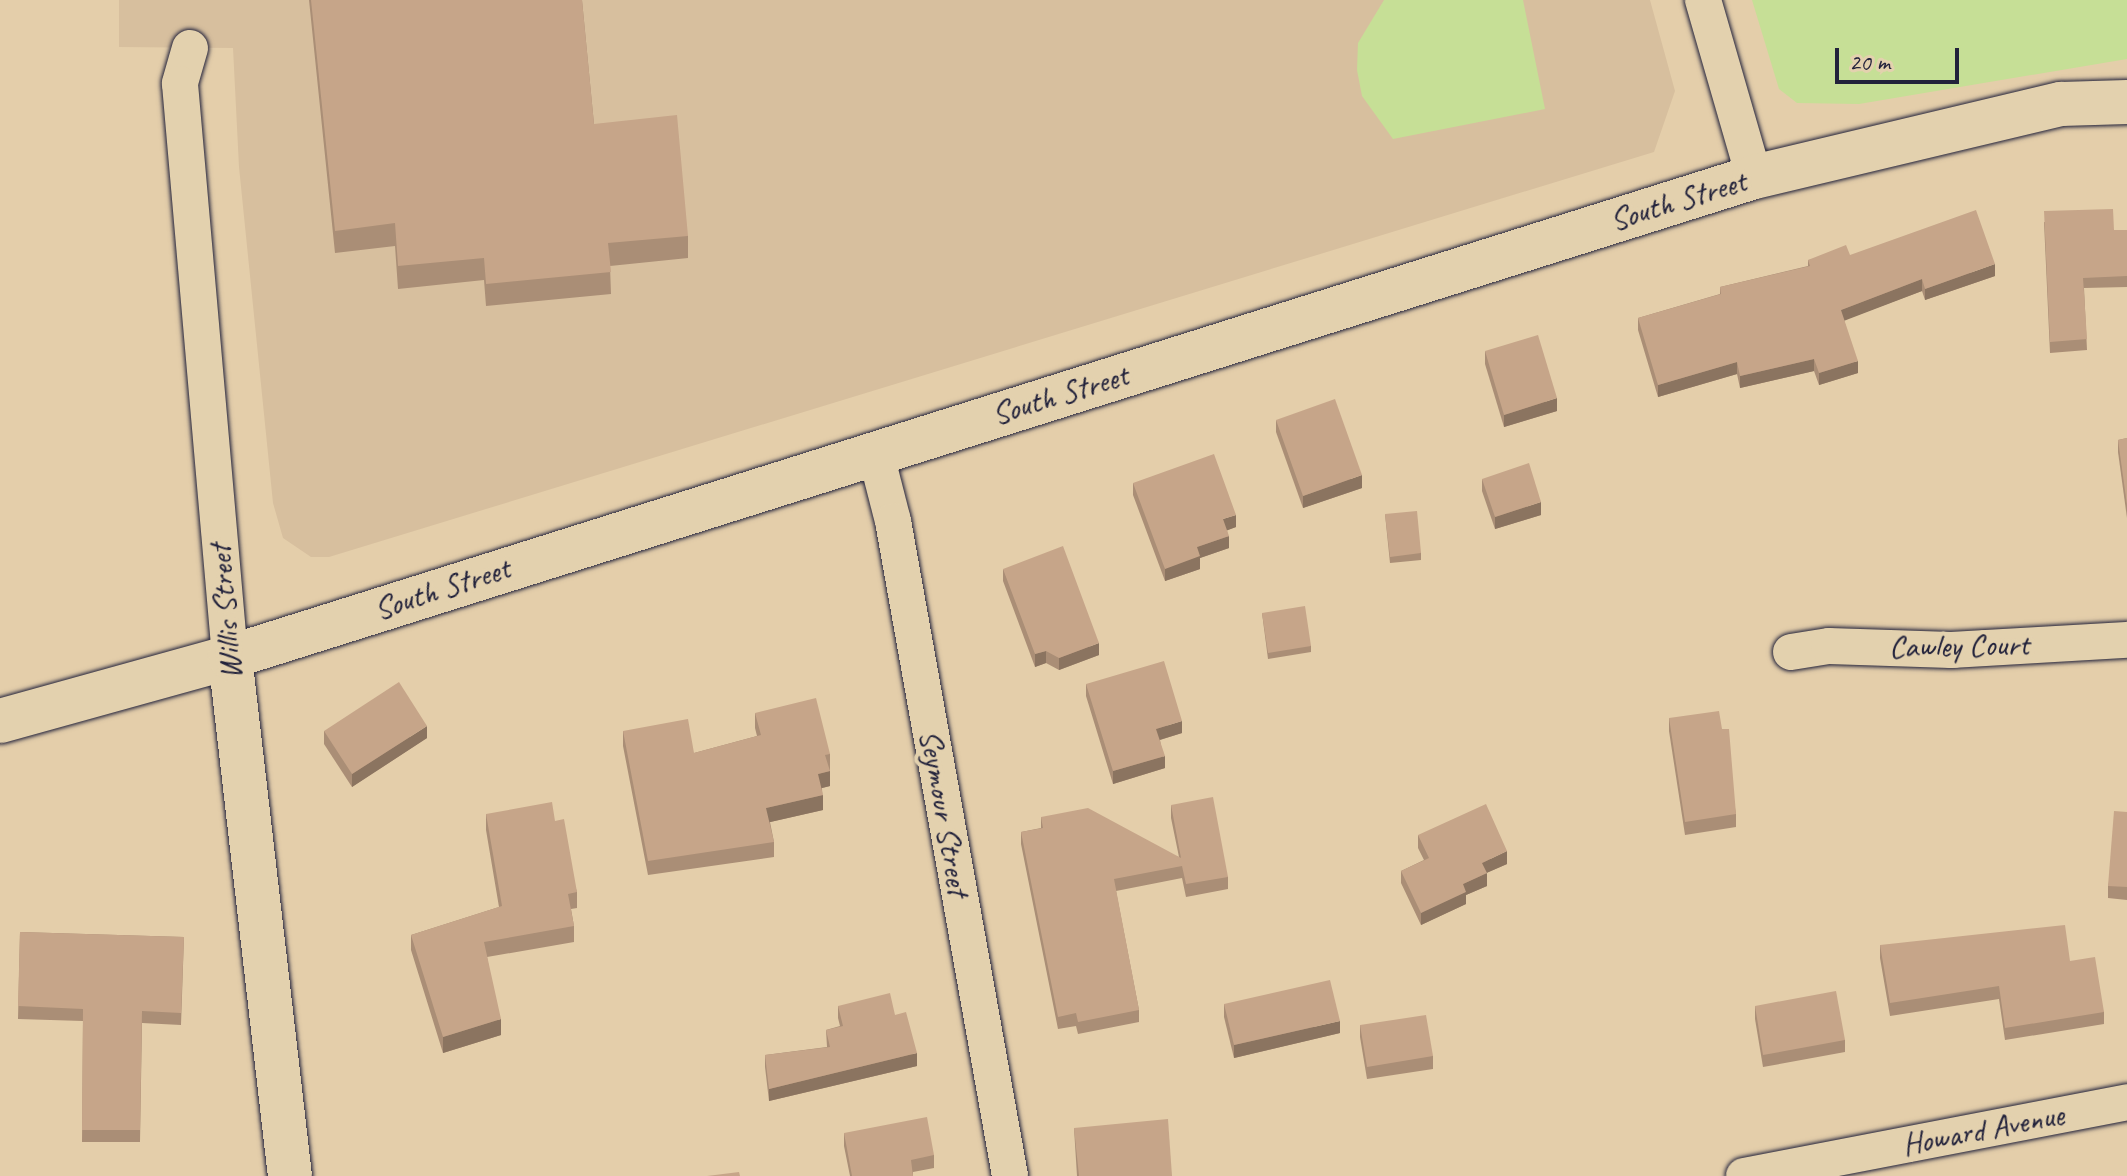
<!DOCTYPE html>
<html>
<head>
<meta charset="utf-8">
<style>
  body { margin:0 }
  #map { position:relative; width:2127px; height:1176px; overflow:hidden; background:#e4ceaa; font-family:Caveat,sans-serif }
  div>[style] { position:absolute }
  .built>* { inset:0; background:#d7bf9e }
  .green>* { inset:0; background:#c6df96 }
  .roads { filter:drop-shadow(0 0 2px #22223b) drop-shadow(0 0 2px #22223b) }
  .street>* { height:36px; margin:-18px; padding:0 18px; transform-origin:18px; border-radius:18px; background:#e3d1ae }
  .secondary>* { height:44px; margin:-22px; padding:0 22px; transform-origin:22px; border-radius:22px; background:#e3d1ae }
  .wall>* { inset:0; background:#aa8e76 }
  .shaded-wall>* { inset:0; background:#8b7460 }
  .building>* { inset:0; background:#c6a589 }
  span { translate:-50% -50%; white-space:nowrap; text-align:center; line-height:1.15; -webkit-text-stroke:8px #e3d1ae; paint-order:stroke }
  .street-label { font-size:32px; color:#22223b }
  .scale { position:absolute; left:1835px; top:48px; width:124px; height:36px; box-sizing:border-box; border:4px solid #22223b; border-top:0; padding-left:10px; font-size:24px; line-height:28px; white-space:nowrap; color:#22223b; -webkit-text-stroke:6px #e3d1ae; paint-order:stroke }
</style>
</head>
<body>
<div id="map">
  <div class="built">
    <div style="clip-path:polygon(119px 0,1650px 0,1675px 91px,1654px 152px,329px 557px,311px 557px,283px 538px,273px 503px,239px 167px,233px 48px,119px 47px)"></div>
  </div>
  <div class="green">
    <div style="clip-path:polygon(1384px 0,1523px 0,1545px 109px,1393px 139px,1362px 96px,1357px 70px,1358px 43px)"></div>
    <div style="clip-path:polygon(1752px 0,2127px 0,2127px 59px,1859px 104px,1797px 103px,1779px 89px)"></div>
  </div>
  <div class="roads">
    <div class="street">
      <div style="left:1703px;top:0;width:184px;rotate:73.9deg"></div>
      <div style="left:190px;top:48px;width:37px;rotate:106deg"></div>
      <div style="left:180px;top:84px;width:575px;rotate:85.01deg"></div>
      <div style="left:875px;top:451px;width:72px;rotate:75.6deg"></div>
      <div style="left:893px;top:521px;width:665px;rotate:79.87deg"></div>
      <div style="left:1791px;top:652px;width:38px;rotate:-9deg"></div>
      <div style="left:1829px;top:646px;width:122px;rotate:1.9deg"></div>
      <div style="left:1951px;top:650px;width:176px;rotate:-3.3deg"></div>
      <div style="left:1744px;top:1176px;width:390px;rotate:-10.9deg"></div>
    </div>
    <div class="secondary">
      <div style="left:230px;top:657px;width:522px;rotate:83.41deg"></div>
      <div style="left:0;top:721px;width:239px;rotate:-15.5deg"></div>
      <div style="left:230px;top:657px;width:1598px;rotate:-17.48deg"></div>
      <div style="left:1754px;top:177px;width:316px;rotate:-13.4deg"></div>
      <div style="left:2061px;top:104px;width:66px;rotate:-1.7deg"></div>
    </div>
  </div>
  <div class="wall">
    <div style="clip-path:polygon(309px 0,582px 0,594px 124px,688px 236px,688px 258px,610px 266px,611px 294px,486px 306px,484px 280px,398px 289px,395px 246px,335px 253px)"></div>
    <div style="clip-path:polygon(2044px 222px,2114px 230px,2127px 230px,2127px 287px,2084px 288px,2087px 350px,2050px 353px)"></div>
    <div style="clip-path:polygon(1850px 255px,1995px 276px,1925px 300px,1922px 291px,1844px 320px,1858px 373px,1819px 385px,1814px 371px,1740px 388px,1737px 374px,1658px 397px,1638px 330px,1638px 318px,1720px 294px,1720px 287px,1808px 266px,1808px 260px)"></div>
    <div style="clip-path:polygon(1485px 351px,1557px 411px,1504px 427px,1485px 364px)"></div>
    <div style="clip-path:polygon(1276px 420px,1362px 488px,1303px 508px,1276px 432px)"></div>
    <div style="clip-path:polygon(2127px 438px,2127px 518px,2118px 452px,2118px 440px)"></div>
    <div style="clip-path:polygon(1482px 479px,1541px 515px,1495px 529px,1482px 491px)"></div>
    <div style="clip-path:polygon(1133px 483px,1236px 527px,1227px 530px,1229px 548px,1200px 558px,1200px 569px,1165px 581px,1133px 495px)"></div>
    <div style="clip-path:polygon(1385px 514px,1421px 553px,1421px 560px,1390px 563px)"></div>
    <div style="clip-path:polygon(1003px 569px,1099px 655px,1059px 670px,1046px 663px,1035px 667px,1003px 581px)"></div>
    <div style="clip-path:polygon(1262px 613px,1311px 646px,1311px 652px,1268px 659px)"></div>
    <div style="clip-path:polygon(1086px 684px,1182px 733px,1160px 740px,1165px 768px,1113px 784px,1086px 696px)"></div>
    <div style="clip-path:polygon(755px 713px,830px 754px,830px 786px,822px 788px,823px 810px,770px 822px,774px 842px,774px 857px,648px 875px,623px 746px,623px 731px,694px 753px,757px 736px,755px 728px)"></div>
    <div style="clip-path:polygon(1669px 718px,1722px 729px,1736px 814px,1736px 827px,1685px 835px,1669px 731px)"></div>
    <div style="clip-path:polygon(324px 731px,427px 738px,352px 787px,324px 744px)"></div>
    <div style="clip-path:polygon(1171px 805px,1228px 877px,1228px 889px,1186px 897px,1182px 878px,1116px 891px,1139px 1010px,1139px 1022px,1078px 1034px,1076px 1026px,1058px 1029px,1021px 844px,1021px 832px,1041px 828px,1041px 817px,1179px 857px,1171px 818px)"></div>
    <div style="clip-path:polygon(2127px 812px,2127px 900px,2108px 898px,2108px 886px)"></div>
    <div style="clip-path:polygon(486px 814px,555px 821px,577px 892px,577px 908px,571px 909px,574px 926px,574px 942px,487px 957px,501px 1035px,443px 1053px,411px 950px,411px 935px,499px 907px,486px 830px)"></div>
    <div style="clip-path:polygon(1418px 835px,1507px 864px,1486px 873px,1487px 886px,1466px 895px,1466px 904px,1421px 925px,1401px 883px,1401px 871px,1424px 860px,1418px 848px)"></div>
    <div style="clip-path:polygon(20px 932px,184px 937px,181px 1025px,142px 1023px,140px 1142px,82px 1142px,83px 1021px,18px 1019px)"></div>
    <div style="clip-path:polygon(1880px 945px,2070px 961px,2104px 1012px,2104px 1024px,2005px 1040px,1999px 999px,1890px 1016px,1880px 958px)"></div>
    <div style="clip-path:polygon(1224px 1004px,1340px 1033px,1234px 1058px,1224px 1017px)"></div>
    <div style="clip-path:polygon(838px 1006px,895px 1015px,917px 1066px,769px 1101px,765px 1067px,765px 1055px,827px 1047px,826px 1030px,840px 1026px,838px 1018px)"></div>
    <div style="clip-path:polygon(1755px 1006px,1845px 1040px,1845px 1052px,1763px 1067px,1755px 1019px)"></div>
    <div style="clip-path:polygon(1360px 1025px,1433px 1056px,1433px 1069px,1367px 1079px,1360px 1037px)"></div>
    <div style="clip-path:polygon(1074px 1128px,1172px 1176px,1077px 1176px)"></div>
    <div style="clip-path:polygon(844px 1133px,934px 1155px,934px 1168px,913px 1172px,913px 1176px,850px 1176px,844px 1146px)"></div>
  </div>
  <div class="shaded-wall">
    <div style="clip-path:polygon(1995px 264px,1995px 276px,1925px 300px,1925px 289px)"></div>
    <div style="clip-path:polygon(1922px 279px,1922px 291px,1841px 322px,1841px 310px)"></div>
    <div style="clip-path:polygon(1814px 359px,1814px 371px,1740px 388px,1740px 376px)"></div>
    <div style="clip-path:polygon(1858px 361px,1858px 373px,1819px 385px,1819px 373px)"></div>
    <div style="clip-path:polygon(1737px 362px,1737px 374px,1658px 397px,1658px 385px)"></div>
    <div style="clip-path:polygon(1557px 398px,1557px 411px,1504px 427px,1504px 415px)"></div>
    <div style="clip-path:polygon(1362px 475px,1362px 488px,1303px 508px,1303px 496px)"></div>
    <div style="clip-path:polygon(1541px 502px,1541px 515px,1495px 529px,1495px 517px)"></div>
    <div style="clip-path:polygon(1236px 515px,1236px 527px,1223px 532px,1223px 519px)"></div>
    <div style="clip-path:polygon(1229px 536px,1229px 548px,1200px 558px,1200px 569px,1165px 581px,1165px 569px,1197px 547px)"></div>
    <div style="clip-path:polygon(1099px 643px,1099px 655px,1059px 670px,1059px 658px)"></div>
    <div style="clip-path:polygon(1046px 651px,1046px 663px,1035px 667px,1035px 654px)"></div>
    <div style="clip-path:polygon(1182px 721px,1182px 733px,1156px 741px,1156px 729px)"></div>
    <div style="clip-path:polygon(427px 726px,427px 738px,352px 787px,352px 774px)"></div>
    <div style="clip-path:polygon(1165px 756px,1165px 768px,1113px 784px,1113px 771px)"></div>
    <div style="clip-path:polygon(830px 771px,830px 786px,818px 789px,818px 774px)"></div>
    <div style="clip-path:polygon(823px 795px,823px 810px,766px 823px,766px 808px)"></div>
    <div style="clip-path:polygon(1507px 851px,1507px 864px,1482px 875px,1482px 863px)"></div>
    <div style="clip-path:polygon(1487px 873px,1487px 886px,1466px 895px,1466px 904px,1421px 925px,1421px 913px,1463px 884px)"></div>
    <div style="clip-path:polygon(501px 1019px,501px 1035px,443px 1053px,443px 1037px)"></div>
    <div style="clip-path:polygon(1340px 1021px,1340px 1033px,1234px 1058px,1234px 1045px)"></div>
    <div style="clip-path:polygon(917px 1053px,917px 1066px,769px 1101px,769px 1089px)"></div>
  </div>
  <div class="building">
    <div style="clip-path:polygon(311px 0,582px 0,594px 124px,677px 115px,688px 236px,608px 243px,611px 272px,486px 284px,484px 258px,398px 266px,395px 223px,335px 231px)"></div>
    <div style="clip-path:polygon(2113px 209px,2114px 230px,2127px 230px,2127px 276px,2083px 278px,2087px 339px,2050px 342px,2044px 211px)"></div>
    <div style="clip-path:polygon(1976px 210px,1995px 264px,1925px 289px,1922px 279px,1841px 310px,1858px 361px,1819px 373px,1814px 359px,1740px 376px,1737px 362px,1658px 385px,1638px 318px,1721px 294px,1720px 287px,1810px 266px,1808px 260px,1846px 245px,1850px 255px)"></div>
    <div style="clip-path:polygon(1538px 335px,1557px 398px,1504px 415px,1485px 351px)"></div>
    <div style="clip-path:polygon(1335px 399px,1362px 475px,1303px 496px,1276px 420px)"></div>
    <div style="clip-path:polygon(2127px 438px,2127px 505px,2118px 440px)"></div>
    <div style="clip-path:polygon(1214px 454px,1236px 515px,1223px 519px,1229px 536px,1197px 547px,1200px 556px,1165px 569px,1133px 483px)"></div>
    <div style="clip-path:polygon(1529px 463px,1541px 502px,1495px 517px,1482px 479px)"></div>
    <div style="clip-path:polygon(1417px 511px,1421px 553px,1390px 557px,1385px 514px)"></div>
    <div style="clip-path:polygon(1063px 546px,1099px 643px,1059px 658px,1046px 651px,1035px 654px,1003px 569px)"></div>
    <div style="clip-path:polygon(1305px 606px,1311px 646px,1268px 653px,1262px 613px)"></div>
    <div style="clip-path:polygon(1164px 661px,1182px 721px,1156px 729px,1165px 756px,1113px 771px,1086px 684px)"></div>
    <div style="clip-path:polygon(399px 682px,427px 726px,352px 774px,324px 731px)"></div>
    <div style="clip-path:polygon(816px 698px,830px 754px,825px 755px,830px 771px,818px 774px,823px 795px,766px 808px,774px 842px,648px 861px,623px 731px,688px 719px,694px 753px,761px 735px,755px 713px)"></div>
    <div style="clip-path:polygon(1719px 711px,1722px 729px,1729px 729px,1736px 814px,1685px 822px,1669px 718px)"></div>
    <div style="clip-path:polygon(1213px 797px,1228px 877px,1186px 884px,1182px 866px,1114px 879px,1139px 1010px,1078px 1022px,1076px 1013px,1058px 1017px,1021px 832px,1043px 828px,1041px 817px,1088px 808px,1181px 858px,1171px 805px)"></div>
    <div style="clip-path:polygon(552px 802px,555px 821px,564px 819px,577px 892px,568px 894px,574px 926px,484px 942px,501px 1019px,443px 1037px,411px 935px,502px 906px,486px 814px)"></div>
    <div style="clip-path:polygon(1486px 804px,1507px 851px,1482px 863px,1487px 873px,1463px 884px,1466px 892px,1421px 913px,1401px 871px,1429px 858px,1418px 835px)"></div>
    <div style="clip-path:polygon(2114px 811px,2127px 812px,2127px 887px,2108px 886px)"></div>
    <div style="clip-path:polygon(2065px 925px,2070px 961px,2095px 957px,2104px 1012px,2005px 1028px,1999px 986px,1890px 1003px,1880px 945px)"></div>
    <div style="clip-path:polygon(20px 932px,184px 937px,181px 1013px,142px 1011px,140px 1130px,82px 1130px,83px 1009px,18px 1006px)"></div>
    <div style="clip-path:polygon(1330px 980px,1340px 1021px,1234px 1045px,1224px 1004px)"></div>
    <div style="clip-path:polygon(1836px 991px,1845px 1040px,1763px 1055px,1755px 1006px)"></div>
    <div style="clip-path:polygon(890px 993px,895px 1015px,906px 1012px,917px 1053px,769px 1089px,765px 1055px,830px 1047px,826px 1030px,843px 1026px,838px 1006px)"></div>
    <div style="clip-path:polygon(1426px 1015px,1433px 1056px,1367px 1067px,1360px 1025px)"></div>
    <div style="clip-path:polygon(927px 1117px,934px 1155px,911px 1160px,913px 1176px,852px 1176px,844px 1133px)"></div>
    <div style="clip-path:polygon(1168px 1119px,1172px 1176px,1079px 1176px,1074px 1128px)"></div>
    <div style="clip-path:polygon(739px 1172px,740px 1176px,707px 1176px)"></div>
  </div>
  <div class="street-label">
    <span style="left:1678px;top:201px;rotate:-17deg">South Street</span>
    <span style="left:1060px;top:395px;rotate:-17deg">South Street</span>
    <span style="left:442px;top:589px;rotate:-18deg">South Street</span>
    <span style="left:226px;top:612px;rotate:-95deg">Willis Street</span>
    <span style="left:1959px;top:646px;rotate:-1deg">Cawley Court</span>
    <span style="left:944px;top:813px;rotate:80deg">Seymour Street</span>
    <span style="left:1983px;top:1130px;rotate:-11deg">Howard Avenue</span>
  </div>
  <div class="scale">20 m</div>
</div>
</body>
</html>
